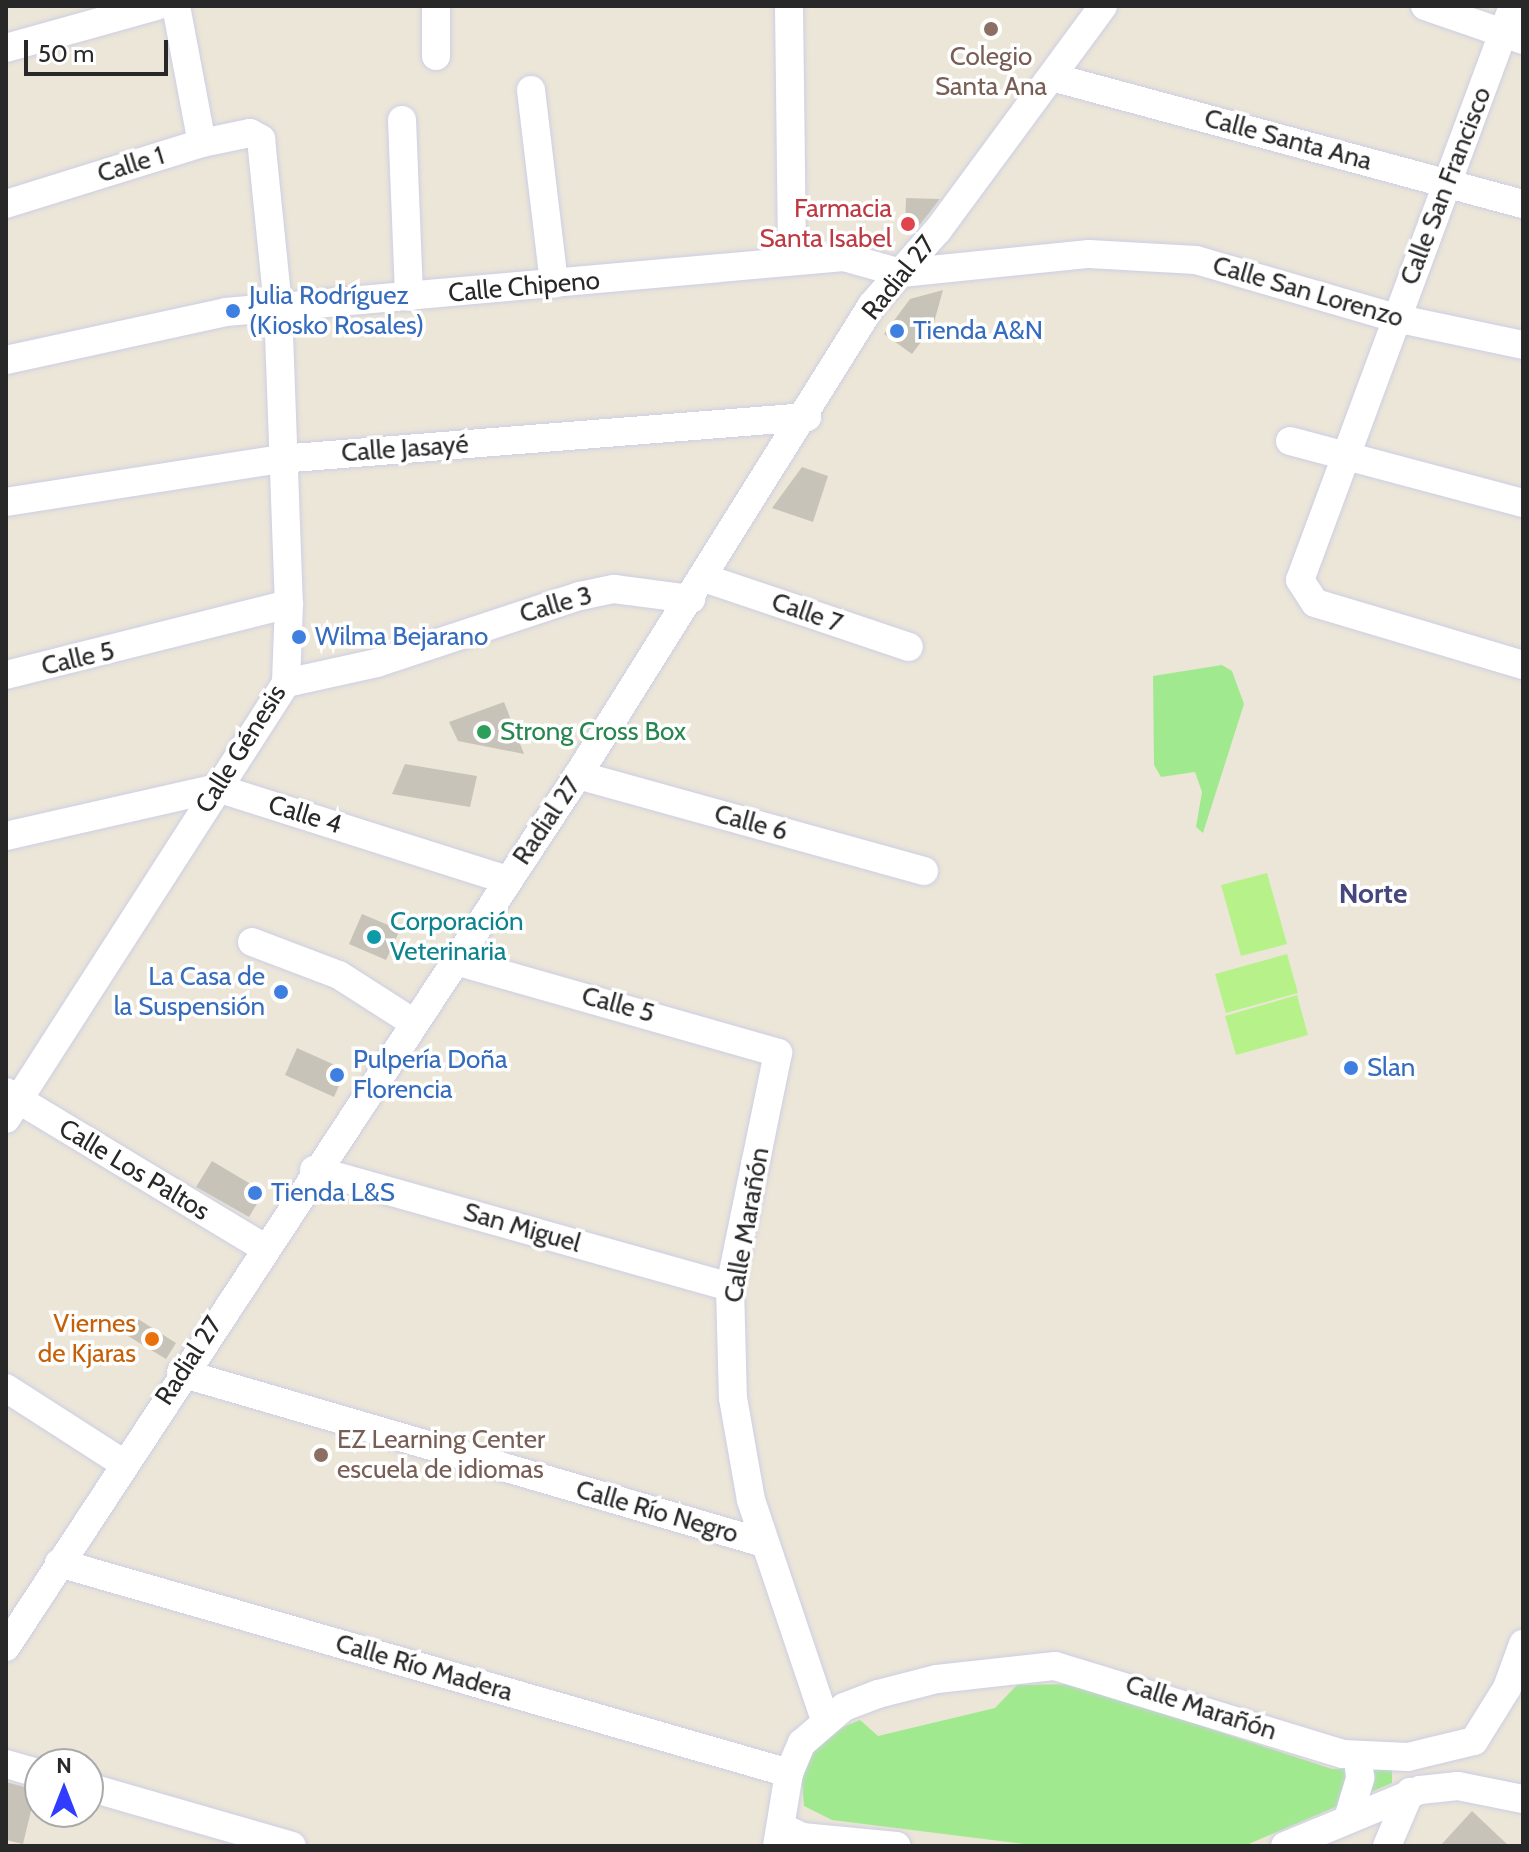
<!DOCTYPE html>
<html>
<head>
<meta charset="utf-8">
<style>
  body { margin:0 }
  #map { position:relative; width:1529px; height:1852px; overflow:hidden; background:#ece6d8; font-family:Cabin,sans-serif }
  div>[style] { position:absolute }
  .green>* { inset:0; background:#a1e98e }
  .pitch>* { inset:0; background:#b6f289 }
  .building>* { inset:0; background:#c7c3b8 }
  .roads { filter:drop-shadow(0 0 2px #cdcee3) drop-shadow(0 0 2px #cdcee3) }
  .minor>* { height:28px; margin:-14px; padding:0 14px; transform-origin:14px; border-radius:14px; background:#fff }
  .dots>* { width:22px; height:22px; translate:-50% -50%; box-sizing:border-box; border:4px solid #fff; border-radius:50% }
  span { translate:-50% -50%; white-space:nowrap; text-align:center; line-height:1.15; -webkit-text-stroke:7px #fff; paint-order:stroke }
  .education-label { font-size:26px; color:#785e54 }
  .left { translate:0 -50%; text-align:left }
  .street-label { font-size:26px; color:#282828 }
  .health-label { font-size:26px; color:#be3a42 }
  .right { translate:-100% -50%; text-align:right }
  .shop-label { font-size:26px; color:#366cbe }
  .leisure-label { font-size:26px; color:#27864d }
  .culture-label { font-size:26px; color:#0d838f }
  .food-label { font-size:26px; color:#c56008 }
  .neighbourhood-label { font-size:28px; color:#45477d; font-weight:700 }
  .frame { position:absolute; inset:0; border:8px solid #282828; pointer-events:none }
  .north { position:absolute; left:24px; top:1748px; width:80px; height:80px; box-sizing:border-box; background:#fff; border:2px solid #a9a9a9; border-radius:50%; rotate:0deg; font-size:22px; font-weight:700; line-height:32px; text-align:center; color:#282828 }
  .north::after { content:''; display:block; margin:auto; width:28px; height:36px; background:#323cff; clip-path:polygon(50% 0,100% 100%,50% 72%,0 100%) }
  .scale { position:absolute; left:24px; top:40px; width:144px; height:36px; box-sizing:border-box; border:4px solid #282828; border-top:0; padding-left:10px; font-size:24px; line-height:28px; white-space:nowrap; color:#282828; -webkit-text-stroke:6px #fff; paint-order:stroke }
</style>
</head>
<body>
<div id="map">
  <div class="green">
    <div style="clip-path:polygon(1222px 665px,1232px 671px,1244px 704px,1203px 833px,1196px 827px,1202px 792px,1195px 772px,1161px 777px,1154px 765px,1153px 676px)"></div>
    <div style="clip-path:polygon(1075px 1684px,1332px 1769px,1392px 1767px,1392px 1783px,1244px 1846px,1040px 1846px,832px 1820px,804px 1806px,800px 1758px,828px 1733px,860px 1720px,878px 1736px,995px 1708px,1017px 1685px)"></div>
  </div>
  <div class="pitch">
    <div style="clip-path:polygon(1267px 873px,1287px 944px,1241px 956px,1221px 885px)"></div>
    <div style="clip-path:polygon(1287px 954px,1298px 993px,1226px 1013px,1215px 974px)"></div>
    <div style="clip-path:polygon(1297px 995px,1308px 1035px,1236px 1055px,1225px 1016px)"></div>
  </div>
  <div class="building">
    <div style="clip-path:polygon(906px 198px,940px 199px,915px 231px,905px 231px)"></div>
    <div style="clip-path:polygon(943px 290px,933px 326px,912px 354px,884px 334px,910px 299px)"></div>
    <div style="clip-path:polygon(802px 467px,828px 476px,813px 522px,772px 508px)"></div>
    <div style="clip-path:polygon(504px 702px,524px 754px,458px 741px,449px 722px)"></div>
    <div style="clip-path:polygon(405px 764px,477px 776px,470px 807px,392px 794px)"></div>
    <div style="clip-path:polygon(362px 914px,400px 930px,386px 960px,349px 944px)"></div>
    <div style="clip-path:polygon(297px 1048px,346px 1070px,334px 1097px,285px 1075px)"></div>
    <div style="clip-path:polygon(212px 1161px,264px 1192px,249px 1217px,196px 1187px)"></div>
    <div style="clip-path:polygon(138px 1319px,176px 1343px,166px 1359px,128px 1336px)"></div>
    <div style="clip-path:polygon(6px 1782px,36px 1790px,23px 1844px,6px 1840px)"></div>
    <div style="clip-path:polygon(1472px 1811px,1509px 1846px,1440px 1846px)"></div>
  </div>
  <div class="roads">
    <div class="minor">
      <div style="left:176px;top:6px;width:139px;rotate:79.3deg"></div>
      <div style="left:436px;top:6px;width:50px;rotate:90deg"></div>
      <div style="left:789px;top:6px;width:255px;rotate:89.3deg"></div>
      <div style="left:1425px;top:6px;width:104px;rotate:19.1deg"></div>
      <div style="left:1513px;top:6px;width:612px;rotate:110.36deg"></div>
      <div style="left:1300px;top:580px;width:27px;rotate:57deg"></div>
      <div style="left:1315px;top:603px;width:217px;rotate:16.6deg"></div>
      <div style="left:6px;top:48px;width:156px;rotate:-15.6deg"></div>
      <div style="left:1052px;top:77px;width:488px;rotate:15.1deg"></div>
      <div style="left:531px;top:90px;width:195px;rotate:83.2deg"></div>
      <div style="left:402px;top:120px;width:177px;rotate:87.7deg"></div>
      <div style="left:6px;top:204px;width:205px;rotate:-17.3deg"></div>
      <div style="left:202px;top:143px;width:49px;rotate:-11.8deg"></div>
      <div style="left:250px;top:133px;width:13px;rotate:29deg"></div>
      <div style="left:261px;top:139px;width:169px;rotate:84.2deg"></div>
      <div style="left:278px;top:307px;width:297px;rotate:87.9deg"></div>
      <div style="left:289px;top:604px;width:79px;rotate:92.2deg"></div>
      <div style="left:286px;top:683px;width:518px;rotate:122.71deg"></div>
      <div style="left:6px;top:360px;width:225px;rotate:-12.3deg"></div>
      <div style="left:226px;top:312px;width:620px;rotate:-5.09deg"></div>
      <div style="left:844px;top:257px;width:59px;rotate:15.7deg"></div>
      <div style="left:901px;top:273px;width:189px;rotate:-5.8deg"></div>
      <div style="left:1089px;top:254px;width:107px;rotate:3.2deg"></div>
      <div style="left:1196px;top:260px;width:207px;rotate:16.2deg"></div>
      <div style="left:1395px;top:318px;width:131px;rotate:11.9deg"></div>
      <div style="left:1290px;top:441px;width:241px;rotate:14.9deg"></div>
      <div style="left:6px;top:502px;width:277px;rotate:-8.9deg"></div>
      <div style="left:280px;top:459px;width:529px;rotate:-4.56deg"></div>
      <div style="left:704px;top:578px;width:216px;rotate:18.6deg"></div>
      <div style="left:6px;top:675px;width:292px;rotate:-14.1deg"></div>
      <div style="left:286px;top:683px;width:93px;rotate:-12.4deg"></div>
      <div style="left:377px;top:663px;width:214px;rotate:-18.3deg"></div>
      <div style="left:580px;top:596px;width:35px;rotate:-12deg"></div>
      <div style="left:614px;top:589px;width:78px;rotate:7.4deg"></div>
      <div style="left:578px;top:775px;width:359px;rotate:15.5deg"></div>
      <div style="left:6px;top:836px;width:216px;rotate:-12.8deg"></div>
      <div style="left:217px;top:788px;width:304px;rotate:17.6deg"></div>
      <div style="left:252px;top:942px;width:93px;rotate:20.8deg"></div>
      <div style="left:339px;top:975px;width:89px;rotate:32.6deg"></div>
      <div style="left:456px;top:961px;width:335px;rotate:15.9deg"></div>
      <div style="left:778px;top:1053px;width:239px;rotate:101.6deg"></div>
      <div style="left:730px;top:1287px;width:111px;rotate:88.5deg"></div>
      <div style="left:733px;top:1398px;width:104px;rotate:80deg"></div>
      <div style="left:751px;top:1500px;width:232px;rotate:71.4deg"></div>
      <div style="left:6px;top:1092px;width:300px;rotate:31.1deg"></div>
      <div style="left:314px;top:1170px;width:432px;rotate:15.7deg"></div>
      <div style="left:181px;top:1373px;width:607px;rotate:16.26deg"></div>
      <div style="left:6px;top:1388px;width:139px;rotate:32.7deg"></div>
      <div style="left:59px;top:1563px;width:760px;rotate:16.05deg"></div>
      <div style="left:6px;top:1647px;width:1043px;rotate:-56.74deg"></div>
      <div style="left:578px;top:775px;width:554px;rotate:-57.97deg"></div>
      <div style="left:872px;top:305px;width:100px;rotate:-48.7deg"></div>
      <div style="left:938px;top:230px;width:278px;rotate:-53.6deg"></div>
      <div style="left:6px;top:1764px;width:35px;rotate:16deg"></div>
      <div style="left:88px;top:1787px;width:212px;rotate:16.1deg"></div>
      <div style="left:1349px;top:1815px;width:39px;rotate:-73deg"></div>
      <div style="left:1360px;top:1778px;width:21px;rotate:-95deg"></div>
      <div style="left:781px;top:1827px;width:23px;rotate:25deg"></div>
      <div style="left:802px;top:1837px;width:95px;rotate:5.4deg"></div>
      <div style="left:777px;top:1846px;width:74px;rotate:-80.7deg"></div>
      <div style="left:789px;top:1773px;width:33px;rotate:-67deg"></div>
      <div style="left:802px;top:1743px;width:55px;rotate:-40.6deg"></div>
      <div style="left:844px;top:1707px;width:36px;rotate:-21deg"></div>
      <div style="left:878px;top:1694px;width:61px;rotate:-14.3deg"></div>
      <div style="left:937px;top:1679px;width:119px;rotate:-6.3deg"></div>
      <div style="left:1055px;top:1666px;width:301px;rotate:17deg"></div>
      <div style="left:1343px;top:1754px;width:65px;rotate:2.6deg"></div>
      <div style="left:1408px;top:1757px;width:68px;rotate:-13.6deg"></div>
      <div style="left:1474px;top:1741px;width:62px;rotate:-58.1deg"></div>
      <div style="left:1507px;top:1688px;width:47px;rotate:-70deg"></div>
      <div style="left:1285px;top:1846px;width:146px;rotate:-22.5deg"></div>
      <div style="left:1420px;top:1790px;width:38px;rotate:-6deg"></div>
      <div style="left:1458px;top:1786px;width:66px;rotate:11.3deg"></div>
      <div style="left:1387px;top:1846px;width:59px;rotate:-66.9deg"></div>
    </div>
  </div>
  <div class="dots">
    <div style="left:991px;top:29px;background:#8d6e63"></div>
    <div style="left:908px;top:224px;background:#e0444e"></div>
    <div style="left:233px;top:311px;background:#3f7fe0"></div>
    <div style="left:897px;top:331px;background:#3f7fe0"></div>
    <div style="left:299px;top:637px;background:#3f7fe0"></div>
    <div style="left:484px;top:732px;background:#2e9e5b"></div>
    <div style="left:374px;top:937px;background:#0f9aa8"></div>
    <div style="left:281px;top:992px;background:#3f7fe0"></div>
    <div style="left:1351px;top:1068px;background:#3f7fe0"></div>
    <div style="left:337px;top:1075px;background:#3f7fe0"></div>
    <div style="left:255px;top:1193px;background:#3f7fe0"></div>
    <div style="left:152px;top:1339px;background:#e8710a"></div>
    <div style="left:321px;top:1455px;background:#8d6e63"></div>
  </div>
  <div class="education-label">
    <span style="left:991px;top:72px">Colegio<br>Santa Ana</span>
    <span class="left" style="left:337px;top:1455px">EZ Learning Center<br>escuela de idiomas</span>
  </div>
  <div class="street-label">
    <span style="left:1288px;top:140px;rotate:15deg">Calle Santa Ana</span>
    <span style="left:131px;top:165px;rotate:-17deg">Calle 1</span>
    <span style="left:1446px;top:186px;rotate:-69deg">Calle San Francisco</span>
    <span style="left:899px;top:278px;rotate:-51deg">Radial 27</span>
    <span style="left:524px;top:287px;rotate:-5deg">Calle Chipeno</span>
    <span style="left:1308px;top:292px;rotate:16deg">Calle San Lorenzo</span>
    <span style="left:405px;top:449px;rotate:-4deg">Calle Jasayé</span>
    <span style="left:556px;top:605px;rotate:-16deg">Calle 3</span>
    <span style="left:807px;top:613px;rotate:19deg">Calle 7</span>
    <span style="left:78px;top:659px;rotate:-13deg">Calle 5</span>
    <span style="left:241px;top:749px;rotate:-58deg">Calle Génesis</span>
    <span style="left:305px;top:815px;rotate:17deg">Calle 4</span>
    <span style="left:547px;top:821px;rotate:-56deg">Radial 27</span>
    <span style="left:751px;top:823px;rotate:15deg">Calle 6</span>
    <span style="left:618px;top:1005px;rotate:15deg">Calle 5</span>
    <span style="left:134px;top:1170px;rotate:31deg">Calle Los Paltos</span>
    <span style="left:747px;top:1225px;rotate:-80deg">Calle Marañón</span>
    <span style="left:522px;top:1228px;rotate:16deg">San Miguel</span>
    <span style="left:189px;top:1361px;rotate:-57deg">Radial 27</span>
    <span style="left:657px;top:1512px;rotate:16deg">Calle Río Negro</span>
    <span style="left:424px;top:1668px;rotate:16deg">Calle Río Madera</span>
    <span style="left:1201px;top:1708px;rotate:18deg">Calle Marañón</span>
  </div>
  <div class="health-label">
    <span class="right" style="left:892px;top:224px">Farmacia<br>Santa Isabel</span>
  </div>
  <div class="shop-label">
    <span class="left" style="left:249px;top:311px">Julia Rodríguez<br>(Kiosko Rosales)</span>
    <span class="left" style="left:913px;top:331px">Tienda A&amp;N</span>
    <span class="left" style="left:315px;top:637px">Wilma Bejarano</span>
    <span class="right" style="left:265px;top:992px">La Casa de<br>la Suspensión</span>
    <span class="left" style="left:353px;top:1075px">Pulpería Doña<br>Florencia</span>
    <span class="left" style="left:1367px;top:1068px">Slan</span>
    <span class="left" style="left:271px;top:1193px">Tienda L&amp;S</span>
  </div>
  <div class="leisure-label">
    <span class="left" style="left:500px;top:732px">Strong Cross Box</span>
  </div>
  <div class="culture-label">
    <span class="left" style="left:390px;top:937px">Corporación<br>Veterinaria</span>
  </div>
  <div class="food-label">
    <span class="right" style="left:136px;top:1339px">Viernes<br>de Kjaras</span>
  </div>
  <div class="neighbourhood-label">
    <span style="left:1373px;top:893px">Norte</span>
  </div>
  <div class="frame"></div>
  <div class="north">N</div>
  <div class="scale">50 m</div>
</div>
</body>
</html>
